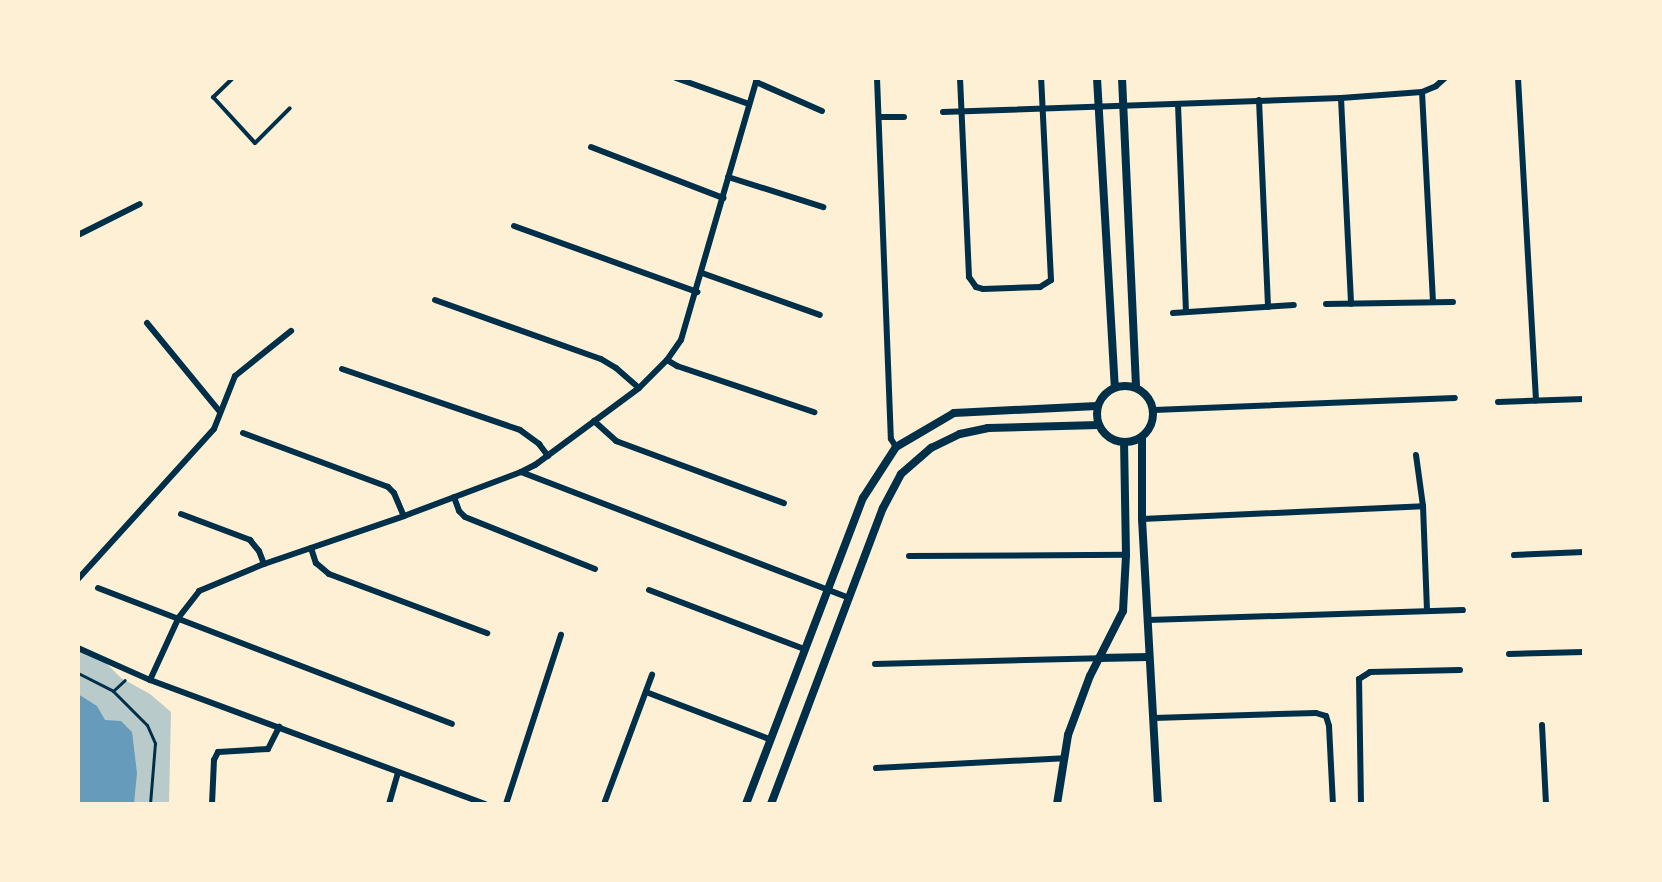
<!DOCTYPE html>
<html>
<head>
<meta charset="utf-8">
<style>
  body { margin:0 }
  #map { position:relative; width:1662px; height:882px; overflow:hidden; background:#fdf0d5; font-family:Raleway,sans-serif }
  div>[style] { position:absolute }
  .green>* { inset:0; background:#b9caca }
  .water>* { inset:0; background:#669bbc }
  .path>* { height:3px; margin:-1.5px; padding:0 1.5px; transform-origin:1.5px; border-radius:1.5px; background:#003049 }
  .service>* { height:4px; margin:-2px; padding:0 2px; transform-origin:2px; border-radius:2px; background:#003049 }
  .minor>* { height:6px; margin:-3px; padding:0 3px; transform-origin:3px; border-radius:3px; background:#003049 }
  .tertiary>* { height:8px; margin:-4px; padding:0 4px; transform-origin:4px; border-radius:4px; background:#003049 }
  .tertiary>.ring { margin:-4px; padding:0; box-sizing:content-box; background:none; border:8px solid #003049; border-radius:50% }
  span { translate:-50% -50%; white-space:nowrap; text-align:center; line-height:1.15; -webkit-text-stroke:4.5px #fdf0d5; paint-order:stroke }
  .frame { position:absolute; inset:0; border:80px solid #fdf0d5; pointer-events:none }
</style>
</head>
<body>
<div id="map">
  <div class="green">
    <div style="clip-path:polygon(78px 648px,99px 656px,121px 678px,150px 694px,171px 712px,169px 804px,78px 804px)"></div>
  </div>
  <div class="water">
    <div style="clip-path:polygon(78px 694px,97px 706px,105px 720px,121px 721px,132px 732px,137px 773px,134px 804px,78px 804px)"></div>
  </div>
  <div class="path">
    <div style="left:78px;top:673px;width:39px;rotate:27deg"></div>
    <div style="left:113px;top:691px;width:48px;rotate:45deg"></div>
    <div style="left:147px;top:725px;width:20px;rotate:66deg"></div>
    <div style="left:155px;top:743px;width:61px;rotate:94.7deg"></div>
    <div style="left:113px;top:691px;width:16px;rotate:-43deg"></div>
  </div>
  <div class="service">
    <div style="left:233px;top:78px;width:28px;rotate:136deg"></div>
    <div style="left:213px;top:97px;width:62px;rotate:47.6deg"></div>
    <div style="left:255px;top:143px;width:49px;rotate:-45deg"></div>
  </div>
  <div class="minor">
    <div style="left:676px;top:78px;width:77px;rotate:19.6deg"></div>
    <div style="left:877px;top:78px;width:361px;rotate:87.8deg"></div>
    <div style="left:891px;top:439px;width:9px;rotate:58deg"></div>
    <div style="left:960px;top:78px;width:199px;rotate:87.4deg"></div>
    <div style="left:969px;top:277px;width:12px;rotate:55deg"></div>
    <div style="left:976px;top:287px;width:7px;rotate:16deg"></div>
    <div style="left:983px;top:289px;width:57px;rotate:-2deg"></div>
    <div style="left:1040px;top:287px;width:13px;rotate:-32deg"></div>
    <div style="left:1051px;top:280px;width:202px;rotate:-92.8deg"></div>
    <div style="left:1518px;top:78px;width:323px;rotate:86.8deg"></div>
    <div style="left:756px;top:82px;width:72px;rotate:23.7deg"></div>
    <div style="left:1422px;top:92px;width:209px;rotate:87deg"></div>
    <div style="left:1341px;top:98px;width:206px;rotate:87.2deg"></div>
    <div style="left:1259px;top:100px;width:207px;rotate:87.5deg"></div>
    <div style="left:1178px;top:104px;width:208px;rotate:87.8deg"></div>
    <div style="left:943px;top:112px;width:398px;rotate:-2deg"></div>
    <div style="left:1341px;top:98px;width:81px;rotate:-4.2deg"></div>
    <div style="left:1422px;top:92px;width:15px;rotate:-23deg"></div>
    <div style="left:1436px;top:86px;width:12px;rotate:-42deg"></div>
    <div style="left:879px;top:117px;width:25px"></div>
    <div style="left:591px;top:147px;width:142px;rotate:21.1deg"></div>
    <div style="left:728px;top:177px;width:100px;rotate:17.5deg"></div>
    <div style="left:514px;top:226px;width:195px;rotate:19.8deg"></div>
    <div style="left:78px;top:235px;width:69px;rotate:-26.6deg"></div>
    <div style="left:702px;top:273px;width:125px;rotate:19.6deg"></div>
    <div style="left:435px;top:300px;width:176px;rotate:19.6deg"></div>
    <div style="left:601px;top:359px;width:17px;rotate:31deg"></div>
    <div style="left:616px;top:368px;width:30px;rotate:41deg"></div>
    <div style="left:1326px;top:304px;width:127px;rotate:-0.9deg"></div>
    <div style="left:1173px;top:313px;width:121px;rotate:-3.8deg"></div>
    <div style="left:147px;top:323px;width:115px;rotate:50.6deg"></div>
    <div style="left:667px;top:360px;width:12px;rotate:31deg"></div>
    <div style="left:677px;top:366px;width:145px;rotate:18.6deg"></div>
    <div style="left:342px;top:369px;width:188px;rotate:18.9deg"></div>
    <div style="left:520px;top:430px;width:24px;rotate:36deg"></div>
    <div style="left:539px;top:444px;width:15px;rotate:53deg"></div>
    <div style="left:1498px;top:402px;width:86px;rotate:-2deg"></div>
    <div style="left:1154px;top:410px;width:301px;rotate:-2.3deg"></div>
    <div style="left:594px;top:421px;width:30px;rotate:42deg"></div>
    <div style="left:616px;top:441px;width:179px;rotate:20.3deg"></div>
    <div style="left:243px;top:433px;width:155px;rotate:20.4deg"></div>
    <div style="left:388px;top:487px;width:8px;rotate:45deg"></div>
    <div style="left:394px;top:493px;width:25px;rotate:67deg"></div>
    <div style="left:1416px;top:455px;width:51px;rotate:82.2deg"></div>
    <div style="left:1423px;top:506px;width:104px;rotate:87.8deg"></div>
    <div style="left:521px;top:472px;width:351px;rotate:21deg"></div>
    <div style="left:454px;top:497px;width:15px;rotate:70deg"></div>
    <div style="left:459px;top:511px;width:8px;rotate:45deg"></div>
    <div style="left:465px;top:517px;width:140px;rotate:21.8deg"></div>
    <div style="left:181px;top:514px;width:74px;rotate:20.6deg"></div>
    <div style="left:250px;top:540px;width:14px;rotate:51deg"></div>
    <div style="left:259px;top:551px;width:14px;rotate:69deg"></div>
    <div style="left:1142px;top:519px;width:281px;rotate:-2.6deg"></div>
    <div style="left:311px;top:548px;width:16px;rotate:72deg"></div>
    <div style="left:316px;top:563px;width:17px;rotate:40deg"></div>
    <div style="left:329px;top:574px;width:169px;rotate:20.5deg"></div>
    <div style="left:1514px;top:555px;width:70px;rotate:-2.5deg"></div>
    <div style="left:909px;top:556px;width:217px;rotate:-0.3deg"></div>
    <div style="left:78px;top:579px;width:202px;rotate:-47.8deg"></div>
    <div style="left:214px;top:429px;width:57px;rotate:-68.4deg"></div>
    <div style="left:235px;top:376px;width:72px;rotate:-38.8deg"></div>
    <div style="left:98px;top:588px;width:379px;rotate:21deg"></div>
    <div style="left:649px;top:590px;width:166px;rotate:20.8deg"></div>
    <div style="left:1148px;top:620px;width:315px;rotate:-1.8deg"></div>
    <div style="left:78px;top:648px;width:79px;rotate:24deg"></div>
    <div style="left:150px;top:680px;width:358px;rotate:20.3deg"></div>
    <div style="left:1509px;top:654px;width:75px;rotate:-1.5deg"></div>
    <div style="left:875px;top:664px;width:224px;rotate:-1.5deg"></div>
    <div style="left:150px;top:680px;width:69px;rotate:-65.3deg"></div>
    <div style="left:179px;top:617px;width:33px;rotate:-52deg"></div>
    <div style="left:199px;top:591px;width:70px;rotate:-22.6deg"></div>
    <div style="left:264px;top:564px;width:148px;rotate:-18.9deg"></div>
    <div style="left:404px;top:516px;width:125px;rotate:-20.6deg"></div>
    <div style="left:521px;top:472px;width:16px;rotate:-27deg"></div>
    <div style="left:535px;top:465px;width:129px;rotate:-36.5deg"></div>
    <div style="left:639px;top:388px;width:40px;rotate:-45deg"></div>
    <div style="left:667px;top:360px;width:24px;rotate:-55deg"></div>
    <div style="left:681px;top:340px;width:273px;rotate:-73.8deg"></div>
    <div style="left:646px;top:692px;width:132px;rotate:20.9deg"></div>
    <div style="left:1154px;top:718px;width:162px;rotate:-1.8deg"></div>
    <div style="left:1316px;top:713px;width:10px;rotate:17deg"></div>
    <div style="left:1326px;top:716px;width:10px;rotate:73deg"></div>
    <div style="left:1329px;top:726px;width:78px;rotate:87.1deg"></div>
    <div style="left:1542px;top:725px;width:79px;rotate:87.1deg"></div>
    <div style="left:876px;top:768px;width:188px;rotate:-3deg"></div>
    <div style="left:212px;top:804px;width:44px;rotate:-87.4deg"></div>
    <div style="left:214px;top:760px;width:9px;rotate:-63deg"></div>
    <div style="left:218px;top:752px;width:50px;rotate:-3.4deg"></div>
    <div style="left:268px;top:749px;width:25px;rotate:-63deg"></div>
    <div style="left:389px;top:804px;width:33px;rotate:-74deg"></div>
    <div style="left:506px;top:804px;width:178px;rotate:-72deg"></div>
    <div style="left:604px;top:804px;width:138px;rotate:-69.6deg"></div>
    <div style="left:1361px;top:804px;width:125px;rotate:-90.9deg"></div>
    <div style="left:1359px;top:679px;width:13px;rotate:-32deg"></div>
    <div style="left:1370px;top:672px;width:90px;rotate:-1.3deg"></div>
  </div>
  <div class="tertiary">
    <div style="left:1097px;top:78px;width:310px;rotate:86.7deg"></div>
    <div style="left:1122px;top:78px;width:309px;rotate:87.4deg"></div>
    <div class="ring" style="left:1097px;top:386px;width:48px;height:48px"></div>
    <div style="left:1142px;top:437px;width:82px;rotate:90deg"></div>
    <div style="left:1142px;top:519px;width:285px;rotate:86.8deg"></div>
    <div style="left:1099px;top:658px;width:50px;rotate:-1.1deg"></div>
    <div style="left:746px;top:804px;width:328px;rotate:-69.1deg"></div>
    <div style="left:863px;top:498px;width:61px;rotate:-57.1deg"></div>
    <div style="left:896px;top:447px;width:67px;rotate:-30.4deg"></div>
    <div style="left:954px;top:413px;width:143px;rotate:-2.8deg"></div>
    <div style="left:771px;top:804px;width:316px;rotate:-69.3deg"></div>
    <div style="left:883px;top:508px;width:38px;rotate:-62deg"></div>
    <div style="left:901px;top:474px;width:40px;rotate:-41deg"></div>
    <div style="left:931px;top:448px;width:32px;rotate:-26deg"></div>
    <div style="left:960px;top:434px;width:29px;rotate:-12deg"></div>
    <div style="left:988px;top:428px;width:111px;rotate:-1.5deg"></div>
    <div style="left:1057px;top:804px;width:70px;rotate:-80.9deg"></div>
    <div style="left:1068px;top:735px;width:63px;rotate:-69.6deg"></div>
    <div style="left:1090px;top:676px;width:73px;rotate:-63.1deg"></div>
    <div style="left:1123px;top:611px;width:56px;rotate:-86.9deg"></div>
    <div style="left:1126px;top:555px;width:113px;rotate:-91deg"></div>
  </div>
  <div class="frame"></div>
</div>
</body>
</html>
